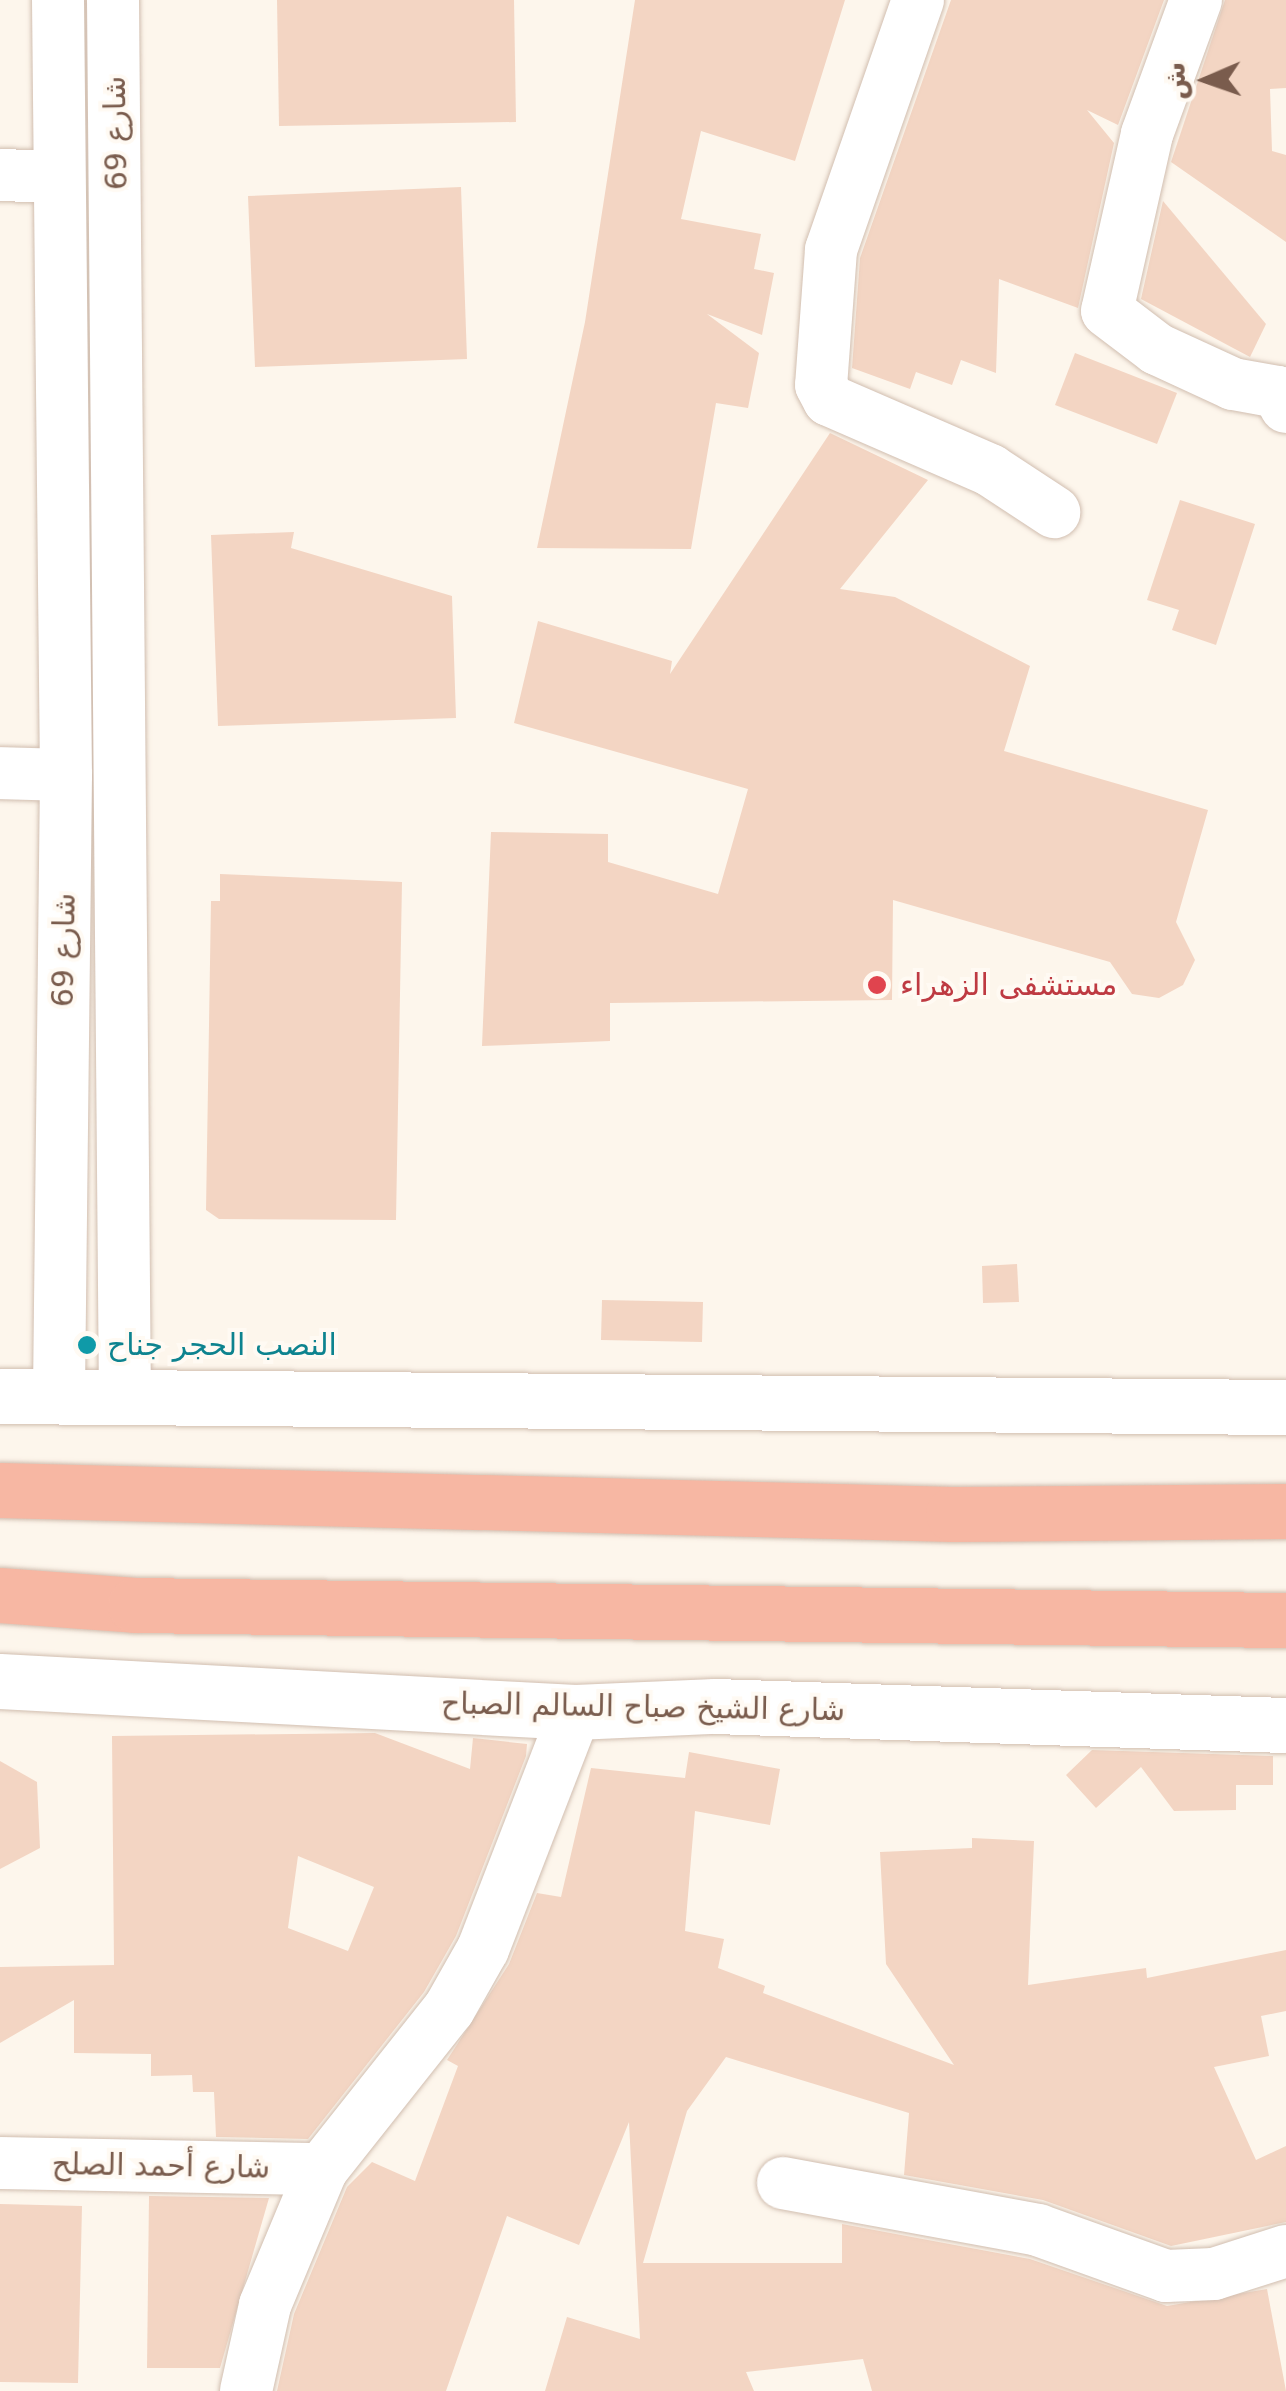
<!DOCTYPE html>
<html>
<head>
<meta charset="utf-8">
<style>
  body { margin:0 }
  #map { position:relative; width:1286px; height:2391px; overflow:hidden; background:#fdf6ec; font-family:"DejaVu Sans",Cairo,sans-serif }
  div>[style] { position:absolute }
  .building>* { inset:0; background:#f3d5c3 }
  .roads { filter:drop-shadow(0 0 2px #d1beb0) drop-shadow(0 0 2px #d1beb0) }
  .street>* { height:52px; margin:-26px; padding:0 26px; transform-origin:26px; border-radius:26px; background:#fff }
  .secondary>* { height:55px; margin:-27.5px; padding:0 27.5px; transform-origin:27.5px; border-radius:27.5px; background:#fff }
  .highway>* { height:55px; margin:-27.5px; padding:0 27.5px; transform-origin:27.5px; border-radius:27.5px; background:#f7b7a3 }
  .dots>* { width:28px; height:28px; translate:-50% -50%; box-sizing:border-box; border:5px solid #fffaf3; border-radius:50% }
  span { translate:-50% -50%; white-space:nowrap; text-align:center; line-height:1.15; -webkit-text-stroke:8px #fffaf3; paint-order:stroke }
  .street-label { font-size:30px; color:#7a5c4d }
  .health-label { font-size:30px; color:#be3a42 }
  .left { translate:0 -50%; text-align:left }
  .culture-label { font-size:30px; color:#0d838f }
  .north { position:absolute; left:1156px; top:30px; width:100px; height:100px; -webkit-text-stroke:8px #fffaf3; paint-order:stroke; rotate:268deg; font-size:28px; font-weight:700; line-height:40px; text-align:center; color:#7a5c4d }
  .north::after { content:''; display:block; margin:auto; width:35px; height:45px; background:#7a5c4d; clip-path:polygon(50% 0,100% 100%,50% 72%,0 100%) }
</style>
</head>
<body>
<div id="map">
  <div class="building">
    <div style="clip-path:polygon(277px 0,514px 0,516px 122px,279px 126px)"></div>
    <div style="clip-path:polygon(635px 0,845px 0,795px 161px,701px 131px,681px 219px,761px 234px,754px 269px,774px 273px,762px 335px,707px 314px,759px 353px,748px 408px,716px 403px,691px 549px,537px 548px,585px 322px)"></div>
    <div style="clip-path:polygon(951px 0,1164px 0,1118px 125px,1087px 110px,1114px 143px,1078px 308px,999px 279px,996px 373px,961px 360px,952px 385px,916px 372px,910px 389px,852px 368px,860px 258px)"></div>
    <div style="clip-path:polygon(1225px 0,1286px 0,1286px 88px,1270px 89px,1272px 151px,1286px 155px,1286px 242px,1171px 162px)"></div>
    <div style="clip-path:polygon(461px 187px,467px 359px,255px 367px,248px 196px)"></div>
    <div style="clip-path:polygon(1163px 201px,1266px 324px,1250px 357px,1141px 299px)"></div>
    <div style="clip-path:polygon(1075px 353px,1177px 393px,1157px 444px,1055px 405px)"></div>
    <div style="clip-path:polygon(830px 433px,928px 480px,840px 589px,895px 597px,1030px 666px,1004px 751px,1208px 810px,1176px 922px,1195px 960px,1183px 985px,1159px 998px,1132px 994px,1110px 962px,893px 900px,892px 1000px,610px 1003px,610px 1041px,482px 1046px,491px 832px,608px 834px,608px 862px,718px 894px,748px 789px,514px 723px,538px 621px,672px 661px,670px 674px)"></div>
    <div style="clip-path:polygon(1180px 500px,1255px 524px,1216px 645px,1172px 630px,1179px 610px,1147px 600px)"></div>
    <div style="clip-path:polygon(294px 532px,291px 548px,452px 596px,456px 718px,218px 726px,211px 535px)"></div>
    <div style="clip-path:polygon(220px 874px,402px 882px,396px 1220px,219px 1219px,206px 1210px,211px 901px,220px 901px)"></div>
    <div style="clip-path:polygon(1017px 1264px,1019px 1302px,983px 1303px,982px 1266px)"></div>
    <div style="clip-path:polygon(602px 1300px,703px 1302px,702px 1342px,601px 1340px)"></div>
    <div style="clip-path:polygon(evenodd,375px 1733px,470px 1769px,473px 1738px,527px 1744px,526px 1756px,456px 1936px,424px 1992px,308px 2139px,216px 2137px,214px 2092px,193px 2092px,192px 2075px,151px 2076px,151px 2054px,74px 2053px,74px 2000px,0 2043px,0 1967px,114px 1965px,112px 1736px,375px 1733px,298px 1856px,374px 1887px,348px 1951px,288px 1928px,298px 1856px)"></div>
    <div style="clip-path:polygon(1092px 1750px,1273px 1756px,1273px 1785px,1236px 1785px,1236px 1810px,1174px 1811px,1141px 1767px,1096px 1808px,1066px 1775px)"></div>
    <div style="clip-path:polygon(689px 1752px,780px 1769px,770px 1825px,695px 1811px,685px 1931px,724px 1939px,718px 1968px,765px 1986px,763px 1993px,954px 2065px,886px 1964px,880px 1852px,972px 1848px,972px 1838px,1034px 1841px,1028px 1985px,1146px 1968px,1147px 1978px,1286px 1950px,1286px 2011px,1261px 2016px,1269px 2056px,1214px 2067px,1256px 2160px,1286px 2146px,1286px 2222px,1171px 2246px,1043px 2200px,904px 2175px,909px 2113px,726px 2057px,687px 2111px,643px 2263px,842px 2263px,842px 2224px,1030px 2259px,1167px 2306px,1267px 2289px,1286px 2391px,872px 2391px,863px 2359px,746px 2372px,754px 2391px,545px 2391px,567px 2317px,640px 2339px,629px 2122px,579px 2245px,507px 2216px,446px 2391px,277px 2391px,294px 2314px,347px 2187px,372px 2162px,415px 2181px,458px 2066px,447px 2060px,509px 1964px,537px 1893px,561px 1897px,591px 1768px,685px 1778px)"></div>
    <div style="clip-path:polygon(0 1761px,37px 1782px,40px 1848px,0 1869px)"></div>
    <div style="clip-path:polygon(149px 2196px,269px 2198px,220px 2368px,147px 2368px)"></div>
    <div style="clip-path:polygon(0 2204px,82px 2206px,78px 2383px,0 2382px)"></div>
  </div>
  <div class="roads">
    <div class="street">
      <div style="left:58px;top:0;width:775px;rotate:89.41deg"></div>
      <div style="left:66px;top:775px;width:621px;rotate:90.65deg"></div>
      <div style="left:113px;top:0;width:1395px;rotate:89.51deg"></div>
      <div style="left:918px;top:0;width:265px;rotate:109.2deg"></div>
      <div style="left:831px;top:250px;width:135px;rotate:94.2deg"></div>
      <div style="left:821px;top:385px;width:17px;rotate:62deg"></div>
      <div style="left:829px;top:400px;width:176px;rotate:23.5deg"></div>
      <div style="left:990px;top:470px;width:77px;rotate:33.3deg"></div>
      <div style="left:1196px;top:0;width:143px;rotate:110.1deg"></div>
      <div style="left:1147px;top:134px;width:181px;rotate:102.7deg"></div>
      <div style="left:1107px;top:311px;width:63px;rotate:37.2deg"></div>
      <div style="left:1157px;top:349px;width:84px;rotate:24.7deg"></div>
      <div style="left:1233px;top:384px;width:46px;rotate:10.1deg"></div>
      <div style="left:1278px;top:392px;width:17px;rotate:62deg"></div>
      <div style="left:0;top:175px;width:59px;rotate:1.9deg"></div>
      <div style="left:0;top:773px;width:66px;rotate:1.7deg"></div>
      <div style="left:0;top:2163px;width:322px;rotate:1.1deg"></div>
      <div style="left:783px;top:2183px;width:259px;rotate:10.4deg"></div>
      <div style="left:1038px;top:2230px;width:136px;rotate:19.8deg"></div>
      <div style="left:1166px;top:2276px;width:48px;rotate:-2.4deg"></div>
      <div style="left:1214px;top:2274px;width:76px;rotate:-17.7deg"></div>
      <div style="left:246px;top:2391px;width:88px;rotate:-77.5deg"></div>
      <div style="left:265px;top:2305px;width:147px;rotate:-67.3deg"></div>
      <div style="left:322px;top:2169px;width:204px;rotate:-51.6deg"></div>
      <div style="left:449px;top:2009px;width:69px;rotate:-60.5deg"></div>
      <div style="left:483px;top:1949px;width:254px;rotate:-68.8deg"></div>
    </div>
    <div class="secondary">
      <div style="left:0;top:1396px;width:1286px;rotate:0.49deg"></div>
      <div style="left:0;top:1681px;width:576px;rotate:3.09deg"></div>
      <div style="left:575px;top:1712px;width:140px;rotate:-2.5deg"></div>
      <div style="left:715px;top:1706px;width:571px;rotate:1.91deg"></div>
    </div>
    <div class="highway">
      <div style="left:0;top:1490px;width:953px;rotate:1.44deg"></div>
      <div style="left:953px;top:1514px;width:333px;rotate:-0.5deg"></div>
      <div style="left:0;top:1595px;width:135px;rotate:4.2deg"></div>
      <div style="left:135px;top:1605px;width:1151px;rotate:0.75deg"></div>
    </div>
  </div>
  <div class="dots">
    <div style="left:877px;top:985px;background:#e0444e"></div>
    <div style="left:87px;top:1345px;background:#0f9aa8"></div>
  </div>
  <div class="street-label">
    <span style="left:116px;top:133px;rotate:-91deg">شارع 69</span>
    <span style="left:64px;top:950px;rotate:-89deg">شارع 69</span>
    <span style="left:643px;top:1707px;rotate:1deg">شارع الشيخ صباح السالم الصباح</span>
    <span style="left:161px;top:2166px;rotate:1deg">شارع أحمد الصلح</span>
  </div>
  <div class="health-label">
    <span class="left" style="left:900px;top:985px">مستشفى الزهراء</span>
  </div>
  <div class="culture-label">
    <span class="left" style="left:107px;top:1345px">النصب الحجر جناح</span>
  </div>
  <div class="north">ش</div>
</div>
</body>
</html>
